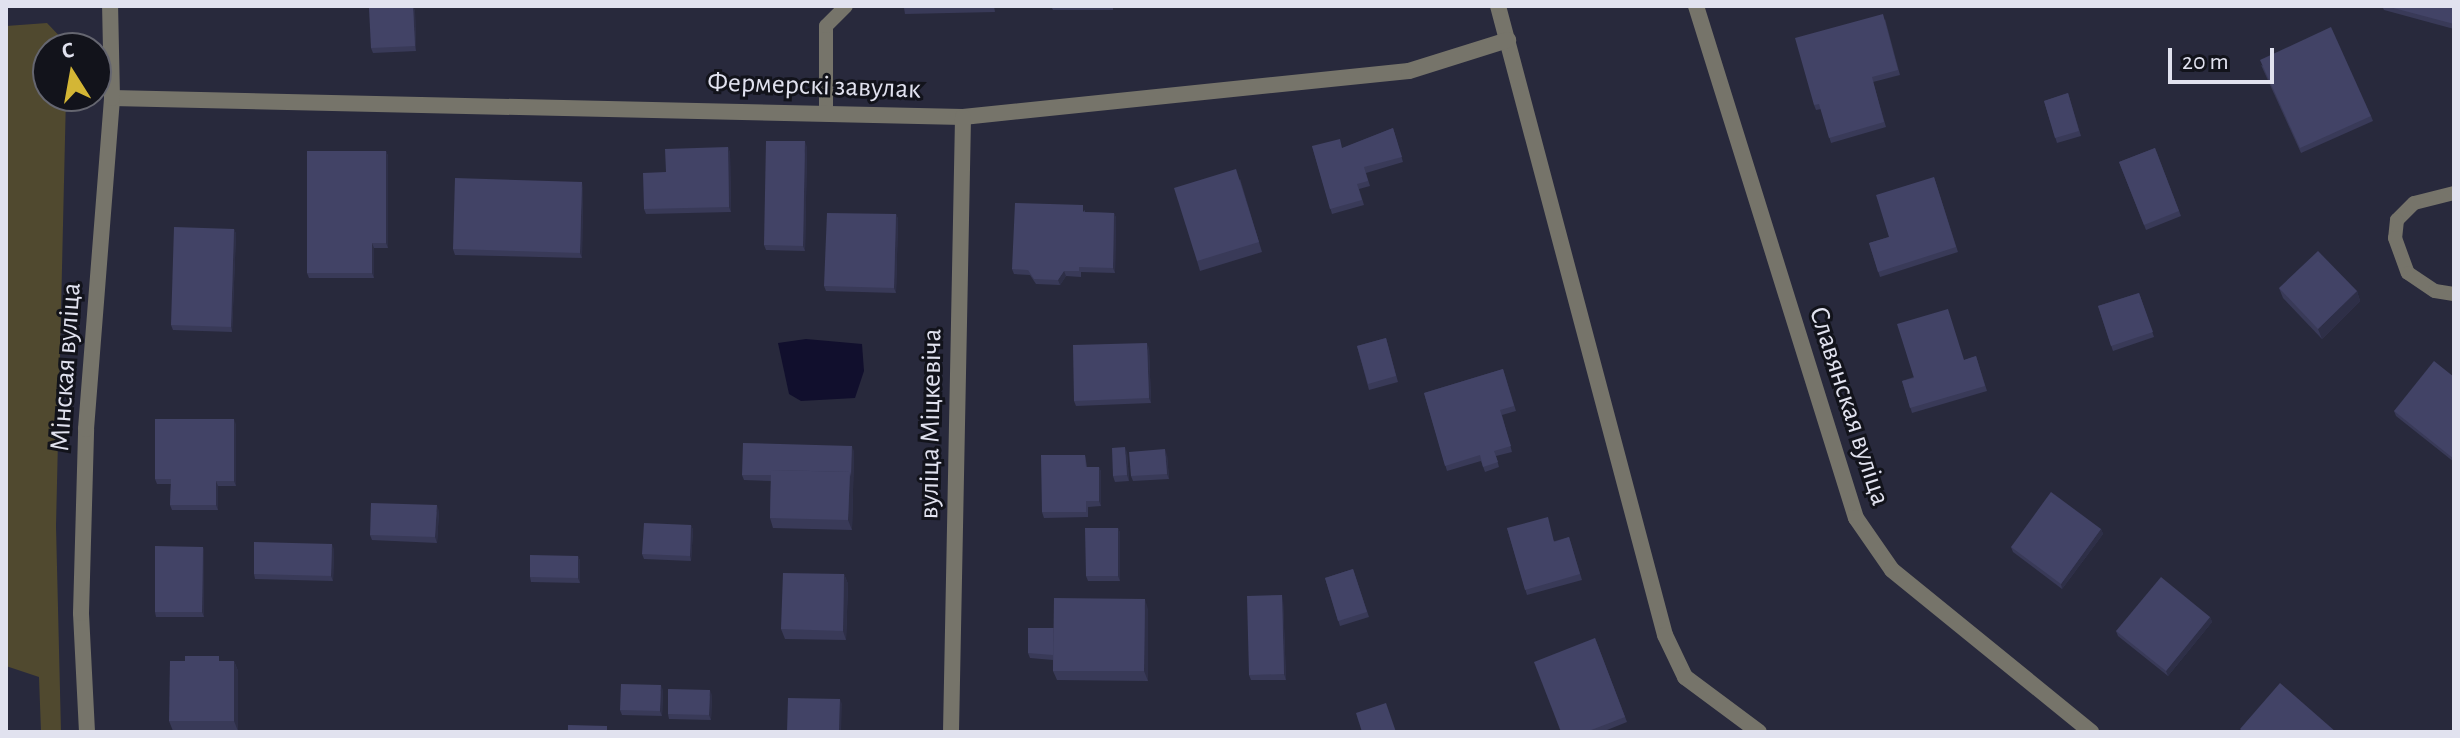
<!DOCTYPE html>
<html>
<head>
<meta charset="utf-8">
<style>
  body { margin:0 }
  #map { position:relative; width:2460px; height:738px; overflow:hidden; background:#28293c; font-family:"Alegreya Sans",sans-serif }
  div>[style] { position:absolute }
  .green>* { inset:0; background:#50492f }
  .water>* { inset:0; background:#110f2d }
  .service>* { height:14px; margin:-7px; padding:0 7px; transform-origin:7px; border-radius:7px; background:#76746a }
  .minor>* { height:16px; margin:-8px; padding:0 8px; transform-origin:8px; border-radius:8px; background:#76746a }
  .wall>* { inset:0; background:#393a58 }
  .shaded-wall>* { inset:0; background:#2e2f47 }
  .building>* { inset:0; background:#424366 }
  span { translate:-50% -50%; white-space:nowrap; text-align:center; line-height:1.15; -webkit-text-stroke:6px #12131b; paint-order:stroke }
  .street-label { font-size:28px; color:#e1e2ef }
  .frame { position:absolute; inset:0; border:8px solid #e1e2ef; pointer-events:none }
  .north { position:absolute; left:32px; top:32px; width:80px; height:80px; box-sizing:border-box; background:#12131b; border:2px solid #656670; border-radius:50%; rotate:349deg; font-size:22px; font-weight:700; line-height:32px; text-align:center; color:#e1e2ef }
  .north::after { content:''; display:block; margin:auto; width:28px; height:36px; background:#d4b635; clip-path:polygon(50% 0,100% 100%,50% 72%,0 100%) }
  .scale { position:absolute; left:2168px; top:48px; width:106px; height:36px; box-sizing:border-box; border:4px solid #e1e2ef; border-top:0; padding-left:10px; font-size:24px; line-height:28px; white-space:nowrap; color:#e1e2ef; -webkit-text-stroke:6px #12131b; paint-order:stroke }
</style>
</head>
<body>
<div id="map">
  <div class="green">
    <div style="clip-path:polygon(47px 23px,67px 44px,48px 48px,48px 96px,66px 96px,56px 526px,61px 732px,41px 732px,39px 677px,6px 666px,6px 26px)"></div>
  </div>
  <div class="water">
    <div style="clip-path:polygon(806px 339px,862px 344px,864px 371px,855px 398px,801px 401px,789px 394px,778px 343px)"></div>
  </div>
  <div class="service">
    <div style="left:826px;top:111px;width:85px;rotate:-90deg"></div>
    <div style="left:826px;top:26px;width:28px;rotate:-45deg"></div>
    <div style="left:2454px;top:193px;width:41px;rotate:166deg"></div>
    <div style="left:2414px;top:203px;width:24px;rotate:135deg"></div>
    <div style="left:2397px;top:220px;width:18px;rotate:96deg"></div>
    <div style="left:2395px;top:238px;width:37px;rotate:70deg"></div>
    <div style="left:2408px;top:273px;width:32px;rotate:34deg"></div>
    <div style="left:2435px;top:291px;width:19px;rotate:9deg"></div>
  </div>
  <div class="minor">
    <div style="left:1498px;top:6px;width:651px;rotate:75.13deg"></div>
    <div style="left:1665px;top:635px;width:47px;rotate:64.5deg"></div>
    <div style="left:1685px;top:677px;width:92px;rotate:36.6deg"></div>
    <div style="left:1696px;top:6px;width:536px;rotate:72.65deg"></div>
    <div style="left:1856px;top:518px;width:63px;rotate:55.3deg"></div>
    <div style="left:1892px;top:570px;width:257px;rotate:39.1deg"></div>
    <div style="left:112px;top:98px;width:851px;rotate:1.28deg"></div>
    <div style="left:963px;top:117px;width:448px;rotate:-5.9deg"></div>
    <div style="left:1409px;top:71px;width:104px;rotate:-17.4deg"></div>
    <div style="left:87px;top:732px;width:119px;rotate:-92.9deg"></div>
    <div style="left:81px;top:613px;width:184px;rotate:-88.4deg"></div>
    <div style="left:86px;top:429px;width:332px;rotate:-85.5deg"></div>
    <div style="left:112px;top:98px;width:92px;rotate:-91.2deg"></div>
    <div style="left:951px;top:732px;width:615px;rotate:-88.88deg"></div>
  </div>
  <div class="wall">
    <div style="clip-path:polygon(413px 6px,415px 11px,416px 51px,373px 53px,371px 48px)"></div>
    <div style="clip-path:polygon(618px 6px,658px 6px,657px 8px)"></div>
    <div style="clip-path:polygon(994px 6px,995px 12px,905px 14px,904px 8px)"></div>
    <div style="clip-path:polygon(1051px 6px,1113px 6px,1113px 10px,1053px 10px)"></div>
    <div style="clip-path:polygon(2382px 6px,2454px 6px,2454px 29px,2384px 10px)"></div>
    <div style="clip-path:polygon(1885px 19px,1900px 75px,1873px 82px,1886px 127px,1831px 143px,1821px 109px,1816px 110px,1814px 105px)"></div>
    <div style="clip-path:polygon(2261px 65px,2371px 116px,2373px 121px,2301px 153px)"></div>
    <div style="clip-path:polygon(2068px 93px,2081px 136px,2057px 143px,2044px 101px)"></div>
    <div style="clip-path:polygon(1393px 128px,1403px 162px,1366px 173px,1370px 186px,1359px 189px,1364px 205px,1332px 214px,1312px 146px,1343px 148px)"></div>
    <div style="clip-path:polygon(728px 147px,730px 153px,731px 212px,646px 214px,644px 209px,666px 172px)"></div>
    <div style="clip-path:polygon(807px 147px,805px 251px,766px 250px,764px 245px)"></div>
    <div style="clip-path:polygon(2155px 148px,2181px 216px,2146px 230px,2119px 162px)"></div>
    <div style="clip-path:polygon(386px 151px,388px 156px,388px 248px,374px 248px,374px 278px,309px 278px,307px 273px)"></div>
    <div style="clip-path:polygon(1934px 177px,1958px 252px,1880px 277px,1869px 243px,1889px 237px)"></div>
    <div style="clip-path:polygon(1240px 179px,1262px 252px,1200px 271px,1197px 261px)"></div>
    <div style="clip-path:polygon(583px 187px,582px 258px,455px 255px,453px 249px)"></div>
    <div style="clip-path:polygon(1085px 210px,1085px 212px,1114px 213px,1116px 218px,1115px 273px,1081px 272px,1081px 277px,1066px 276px,1060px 285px,1036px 284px,1030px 275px,1014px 274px,1012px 269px)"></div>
    <div style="clip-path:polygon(896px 214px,898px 219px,896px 293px,826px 291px,824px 286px)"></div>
    <div style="clip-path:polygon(234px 229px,236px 234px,232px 332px,173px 330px,171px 325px)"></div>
    <div style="clip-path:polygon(2279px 288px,2357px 291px,2360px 301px,2322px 339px,2283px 298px)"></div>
    <div style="clip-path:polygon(2139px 293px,2154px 337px,2113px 351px,2098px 306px)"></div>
    <div style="clip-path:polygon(1386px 338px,1398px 382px,1369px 390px,1357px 346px)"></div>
    <div style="clip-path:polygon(1149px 348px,1151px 403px,1076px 406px,1074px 401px)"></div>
    <div style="clip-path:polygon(1976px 356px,1987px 391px,1912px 413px,1902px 381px)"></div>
    <div style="clip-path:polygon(1503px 369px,1516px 411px,1502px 415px,1512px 452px,1496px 456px,1499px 467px,1485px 472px,1481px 461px,1447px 471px,1424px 393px)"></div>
    <div style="clip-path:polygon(2454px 377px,2454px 462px,2396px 416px,2394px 411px)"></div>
    <div style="clip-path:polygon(236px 424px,236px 486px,218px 486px,218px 510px,172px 510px,170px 505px,171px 484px,157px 484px,155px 479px)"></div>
    <div style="clip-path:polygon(854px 451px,852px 530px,773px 528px,770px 518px,771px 481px,744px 480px,742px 475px)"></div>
    <div style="clip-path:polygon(1127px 452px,1129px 481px,1115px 482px,1113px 476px)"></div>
    <div style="clip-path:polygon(1085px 455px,1087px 467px,1099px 467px,1101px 472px,1101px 506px,1088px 507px,1088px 517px,1044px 518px,1042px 512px)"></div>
    <div style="clip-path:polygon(1167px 455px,1169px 479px,1133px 481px,1131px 476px)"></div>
    <div style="clip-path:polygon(439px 511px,437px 543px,372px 540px,370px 535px)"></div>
    <div style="clip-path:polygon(691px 525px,693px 530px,691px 561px,644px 559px,642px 554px)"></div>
    <div style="clip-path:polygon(1118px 528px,1120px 533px,1120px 581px,1088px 581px,1086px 576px)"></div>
    <div style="clip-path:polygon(1507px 528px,1555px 541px,1569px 537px,1582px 580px,1527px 595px)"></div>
    <div style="clip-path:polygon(2101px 529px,2103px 534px,2062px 589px,2013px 552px,2011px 547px)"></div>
    <div style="clip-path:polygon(203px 547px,204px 552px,204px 617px,156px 617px,155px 612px)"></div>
    <div style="clip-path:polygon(334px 549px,333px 581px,255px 579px,254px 574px)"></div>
    <div style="clip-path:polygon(578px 556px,580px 561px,580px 583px,531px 582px,530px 577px)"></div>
    <div style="clip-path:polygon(1353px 569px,1369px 617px,1340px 626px,1325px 578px)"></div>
    <div style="clip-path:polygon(844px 574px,848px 584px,846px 640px,785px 639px,781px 629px)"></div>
    <div style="clip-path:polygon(1283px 600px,1286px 680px,1251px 680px,1249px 675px)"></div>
    <div style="clip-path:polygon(1148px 609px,1148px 681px,1057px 680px,1053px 671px,1053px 660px,1030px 658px,1028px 653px,1053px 628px)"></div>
    <div style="clip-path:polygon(2210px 617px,2212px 622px,2168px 676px,2118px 636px,2116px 631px)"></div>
    <div style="clip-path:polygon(1595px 638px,1627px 722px,1602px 732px,1561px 732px)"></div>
    <div style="clip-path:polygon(221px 661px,234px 661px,238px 671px,238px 731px,173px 731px,169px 721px)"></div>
    <div style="clip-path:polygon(663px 690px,662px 716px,622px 715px,620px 710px)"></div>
    <div style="clip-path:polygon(712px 695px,711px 720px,669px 719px,668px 714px)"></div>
  </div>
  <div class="shaded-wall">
    <div style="clip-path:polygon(413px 6px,415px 11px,416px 51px,415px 46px)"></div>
    <div style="clip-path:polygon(805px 141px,807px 147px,805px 251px,803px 246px)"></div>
    <div style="clip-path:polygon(728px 147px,730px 153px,731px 212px,729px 207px)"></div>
    <div style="clip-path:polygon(386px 151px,388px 156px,388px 248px,386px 243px)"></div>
    <div style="clip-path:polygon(582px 182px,583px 187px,582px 258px,580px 253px)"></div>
    <div style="clip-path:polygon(1114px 213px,1116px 218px,1115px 273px,1113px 268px)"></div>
    <div style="clip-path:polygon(896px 214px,898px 219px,896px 293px,894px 288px)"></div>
    <div style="clip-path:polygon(234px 229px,236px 234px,232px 332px,231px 327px)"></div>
    <div style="clip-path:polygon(372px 243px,374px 248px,374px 278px,372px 273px)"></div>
    <div style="clip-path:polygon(1064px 271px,1066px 276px,1060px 285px,1058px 280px)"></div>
    <div style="clip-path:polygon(2357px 291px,2360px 301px,2322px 339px,2318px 329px)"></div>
    <div style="clip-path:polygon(1147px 343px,1149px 348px,1151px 403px,1149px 398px)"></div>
    <div style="clip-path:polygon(234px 419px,236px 424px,236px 486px,234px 481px)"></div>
    <div style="clip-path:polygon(852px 446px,854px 451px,852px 530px,848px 520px,850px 472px)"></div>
    <div style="clip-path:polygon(1125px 447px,1127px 452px,1129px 481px,1127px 475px)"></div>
    <div style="clip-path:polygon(1165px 449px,1167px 455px,1169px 479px,1167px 474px)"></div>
    <div style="clip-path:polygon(1099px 467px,1101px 472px,1101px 506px,1099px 501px)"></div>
    <div style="clip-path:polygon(216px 481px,218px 486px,218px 510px,216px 505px)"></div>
    <div style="clip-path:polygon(437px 505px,439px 511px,437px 543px,435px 537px)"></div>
    <div style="clip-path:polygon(691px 525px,693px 530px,691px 561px,690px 556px)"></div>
    <div style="clip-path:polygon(1118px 528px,1120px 533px,1120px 581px,1118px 576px)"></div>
    <div style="clip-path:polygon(2101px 529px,2103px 534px,2062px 589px,2061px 584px)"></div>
    <div style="clip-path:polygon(332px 544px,334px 549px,333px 581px,331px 576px)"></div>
    <div style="clip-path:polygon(203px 547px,204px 552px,204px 617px,202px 612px)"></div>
    <div style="clip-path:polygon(578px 556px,580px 561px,580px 583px,578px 578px)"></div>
    <div style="clip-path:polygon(844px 574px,848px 584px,846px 640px,843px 631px)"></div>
    <div style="clip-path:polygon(1282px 595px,1283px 600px,1286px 680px,1284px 674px)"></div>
    <div style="clip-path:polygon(1145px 599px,1148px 609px,1148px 681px,1144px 671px)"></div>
    <div style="clip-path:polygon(2210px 617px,2212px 622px,2168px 676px,2166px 671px)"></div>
    <div style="clip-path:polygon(234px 661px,238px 671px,238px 731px,234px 721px)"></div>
    <div style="clip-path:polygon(661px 685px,663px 690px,662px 716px,660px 711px)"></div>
    <div style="clip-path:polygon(710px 690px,712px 695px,711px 720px,709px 715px)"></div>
    <div style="clip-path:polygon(840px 699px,842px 704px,841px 732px,839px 732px)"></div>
  </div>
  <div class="building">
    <div style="clip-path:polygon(413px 6px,415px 46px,371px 48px,369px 8px)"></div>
    <div style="clip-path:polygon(903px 6px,993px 6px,993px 7px,904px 8px)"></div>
    <div style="clip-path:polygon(2386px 6px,2454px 6px,2454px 24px)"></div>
    <div style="clip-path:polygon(1883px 14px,1898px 70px,1872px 77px,1884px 122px,1829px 138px,1819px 104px,1814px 105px,1795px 38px)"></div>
    <div style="clip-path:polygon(2331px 27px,2371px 116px,2300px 148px,2260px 60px)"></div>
    <div style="clip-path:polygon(2068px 93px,2079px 131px,2055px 138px,2044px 101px)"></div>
    <div style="clip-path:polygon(1393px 128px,1402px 157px,1364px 167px,1368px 181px,1357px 184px,1362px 200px,1330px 209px,1312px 146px,1340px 139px,1342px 148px)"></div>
    <div style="clip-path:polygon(766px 141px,805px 141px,803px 246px,764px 245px)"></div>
    <div style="clip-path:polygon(728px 147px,729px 207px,644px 209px,643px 173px,666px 172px,665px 149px)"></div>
    <div style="clip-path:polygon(2155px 148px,2179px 211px,2144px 225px,2119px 162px)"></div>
    <div style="clip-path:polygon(307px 151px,386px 151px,386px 243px,372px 243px,372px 273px,307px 273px)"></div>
    <div style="clip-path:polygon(1236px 169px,1259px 242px,1197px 261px,1174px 188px)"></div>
    <div style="clip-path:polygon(1934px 177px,1956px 247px,1878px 272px,1869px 243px,1889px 237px,1876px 195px)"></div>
    <div style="clip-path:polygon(455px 178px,582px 182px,580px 253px,453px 249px)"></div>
    <div style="clip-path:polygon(1015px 203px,1083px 205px,1083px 212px,1114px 213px,1113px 268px,1079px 267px,1079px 271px,1064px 271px,1058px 280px,1034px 279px,1028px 270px,1012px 269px)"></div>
    <div style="clip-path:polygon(827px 213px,896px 214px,894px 288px,824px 286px)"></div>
    <div style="clip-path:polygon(174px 227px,234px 229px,231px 327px,171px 325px)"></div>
    <div style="clip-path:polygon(2318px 251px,2357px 291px,2318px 329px,2279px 288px)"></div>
    <div style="clip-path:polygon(2139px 293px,2153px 332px,2111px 346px,2098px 306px)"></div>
    <div style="clip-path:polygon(1948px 309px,1964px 360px,1976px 356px,1985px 386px,1910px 408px,1902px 381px,1914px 378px,1897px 324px)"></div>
    <div style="clip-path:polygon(1386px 338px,1396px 376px,1368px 384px,1357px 346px)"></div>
    <div style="clip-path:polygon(1147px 343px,1149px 398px,1074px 401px,1073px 345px)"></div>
    <div style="clip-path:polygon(2434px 361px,2454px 377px,2454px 459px,2394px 411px)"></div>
    <div style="clip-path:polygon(1503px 369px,1514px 406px,1500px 410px,1511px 446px,1494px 451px,1498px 462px,1483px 467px,1480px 455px,1445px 466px,1424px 393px)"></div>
    <div style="clip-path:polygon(155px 419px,234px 419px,234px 481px,216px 481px,216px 505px,170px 505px,171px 479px,155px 479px)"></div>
    <div style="clip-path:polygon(743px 443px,852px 446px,851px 477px,850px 472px,771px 470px,771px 475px,742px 475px)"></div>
    <div style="clip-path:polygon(1125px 447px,1127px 475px,1113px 476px,1112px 448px)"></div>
    <div style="clip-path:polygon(1165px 449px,1167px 474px,1131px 476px,1129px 452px)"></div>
    <div style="clip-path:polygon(1041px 455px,1085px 455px,1086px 467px,1099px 467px,1099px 501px,1086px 501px,1086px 512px,1042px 512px)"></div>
    <div style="clip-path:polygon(771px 470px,850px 472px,848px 520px,770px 518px)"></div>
    <div style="clip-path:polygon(2051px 492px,2101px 529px,2061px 584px,2011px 547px)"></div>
    <div style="clip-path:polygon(371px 503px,437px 505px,435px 537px,370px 535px)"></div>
    <div style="clip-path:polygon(1548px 517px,1554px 542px,1569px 537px,1580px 574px,1525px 590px,1507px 528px)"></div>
    <div style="clip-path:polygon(644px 523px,691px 525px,690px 556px,642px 554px)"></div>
    <div style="clip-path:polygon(1085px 528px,1118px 528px,1118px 576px,1086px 576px)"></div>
    <div style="clip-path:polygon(254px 542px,332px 544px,331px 576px,254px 574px)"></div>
    <div style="clip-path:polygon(155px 546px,203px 547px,202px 612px,155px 612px)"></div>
    <div style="clip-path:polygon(530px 555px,578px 556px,578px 578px,530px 577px)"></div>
    <div style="clip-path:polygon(1353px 569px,1367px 612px,1338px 621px,1325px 578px)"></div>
    <div style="clip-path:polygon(783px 573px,844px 574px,843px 631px,781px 629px)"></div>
    <div style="clip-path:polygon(2161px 577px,2210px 617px,2166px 671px,2116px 631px)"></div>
    <div style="clip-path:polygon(1282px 595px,1284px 674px,1249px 675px,1247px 596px)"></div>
    <div style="clip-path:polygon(1054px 598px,1145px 599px,1144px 671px,1053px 671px)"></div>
    <div style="clip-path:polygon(1028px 628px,1053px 628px,1053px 655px,1028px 653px)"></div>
    <div style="clip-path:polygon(1595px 638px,1625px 717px,1586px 732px,1561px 732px,1534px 662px)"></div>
    <div style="clip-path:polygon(185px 656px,219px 656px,219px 661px,185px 661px)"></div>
    <div style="clip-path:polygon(170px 661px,234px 661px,234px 721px,169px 721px)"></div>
    <div style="clip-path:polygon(2280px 683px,2336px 732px,2243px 732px,2240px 729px)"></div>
    <div style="clip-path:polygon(621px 684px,661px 685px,660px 711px,620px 710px)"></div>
    <div style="clip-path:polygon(668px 689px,710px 690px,709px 715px,668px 714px)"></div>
    <div style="clip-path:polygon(788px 698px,840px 699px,839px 732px,787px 732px)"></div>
    <div style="clip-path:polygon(1386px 703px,1396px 732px,1362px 732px,1356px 713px)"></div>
    <div style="clip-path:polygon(568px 725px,607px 726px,607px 732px,568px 732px)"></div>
  </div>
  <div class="street-label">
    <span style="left:814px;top:86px;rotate:2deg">Фермерскі завулак</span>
    <span style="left:66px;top:367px;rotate:-86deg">Мінская вуліца</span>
    <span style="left:1849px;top:406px;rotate:72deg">Славянская вуліца</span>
    <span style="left:931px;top:424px;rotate:-89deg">вуліца Міцкевіча</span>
  </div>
  <div class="frame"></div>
  <div class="north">С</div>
  <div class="scale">20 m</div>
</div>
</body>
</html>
